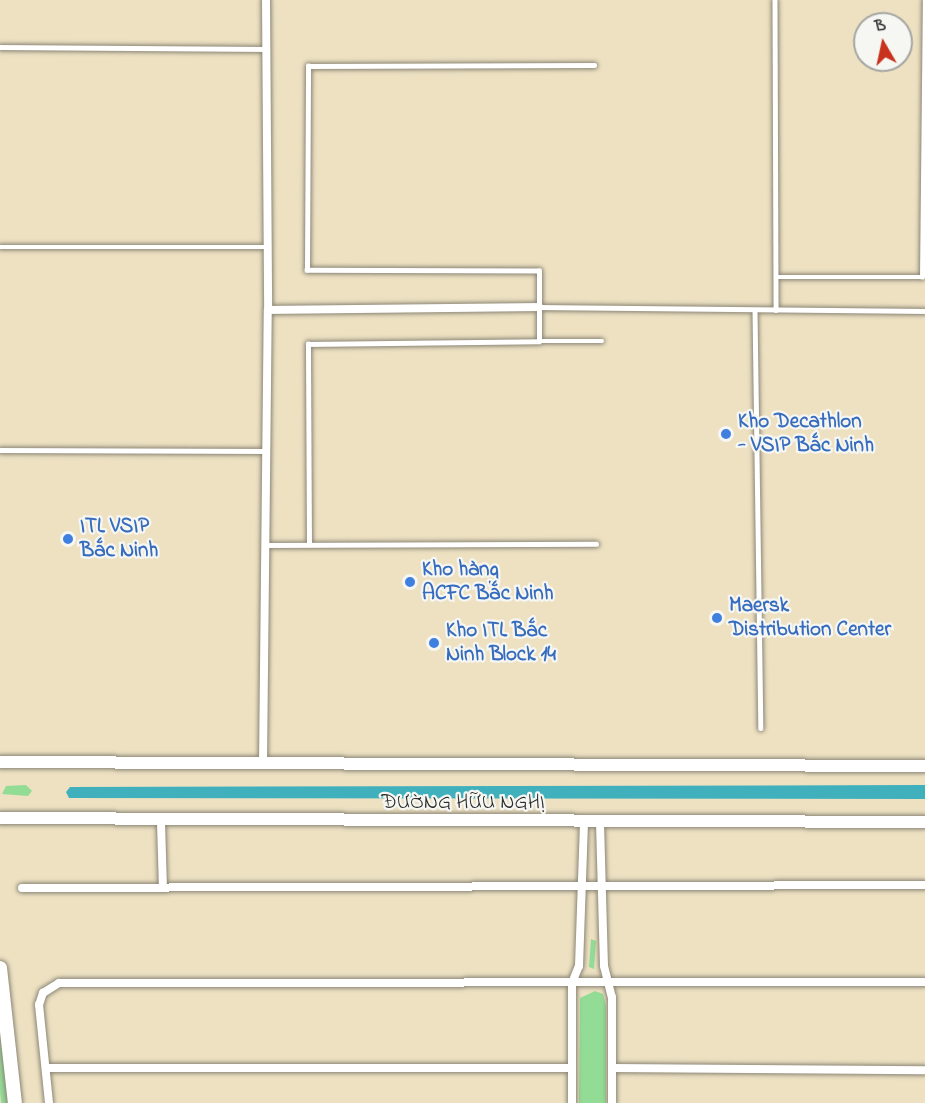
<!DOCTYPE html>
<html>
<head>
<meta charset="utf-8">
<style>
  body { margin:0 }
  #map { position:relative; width:925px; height:1103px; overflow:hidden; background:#ede1c2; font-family:"Indie Flower",sans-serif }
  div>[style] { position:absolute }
  .green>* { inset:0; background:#93dc96 }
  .water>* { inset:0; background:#41b0bd }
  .roads { filter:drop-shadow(0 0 2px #8c8676) drop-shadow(0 0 2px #8c8676) }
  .service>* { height:4.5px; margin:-2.25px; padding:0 2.25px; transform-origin:2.25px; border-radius:2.25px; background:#fff }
  .minor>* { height:8px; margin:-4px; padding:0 4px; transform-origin:4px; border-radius:4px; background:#fff }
  .secondary>* { height:12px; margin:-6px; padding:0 6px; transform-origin:6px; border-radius:6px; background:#fff }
  .primary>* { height:14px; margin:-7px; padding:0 7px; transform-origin:7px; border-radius:7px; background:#fff }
  .dots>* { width:16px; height:16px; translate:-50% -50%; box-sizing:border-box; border:3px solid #f6f6f2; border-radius:50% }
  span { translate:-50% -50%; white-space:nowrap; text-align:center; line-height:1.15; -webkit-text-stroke:4.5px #f6f6f2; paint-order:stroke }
  .shop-label { font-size:21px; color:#366cbe; font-weight:700 }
  .left { translate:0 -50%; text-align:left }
  .street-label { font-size:21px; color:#2b2b2b }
  .north { position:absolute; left:853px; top:12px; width:60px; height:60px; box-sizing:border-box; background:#f6f6f2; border:2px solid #a5a5a2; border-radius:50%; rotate:351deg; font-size:16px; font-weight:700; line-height:24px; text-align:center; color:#2b2b2b }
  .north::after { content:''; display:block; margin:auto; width:21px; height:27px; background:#c8321e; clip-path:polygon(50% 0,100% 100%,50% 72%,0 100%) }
</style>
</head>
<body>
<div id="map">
  <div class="green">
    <div style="clip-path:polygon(26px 785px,32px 791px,28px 796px,2px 794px,6px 786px)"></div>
    <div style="clip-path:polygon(591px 939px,596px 941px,594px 969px,589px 967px)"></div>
    <div style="clip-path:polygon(595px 991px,603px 994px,606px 1006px,606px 1103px,579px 1103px,580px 998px)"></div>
    <div style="clip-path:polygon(0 1020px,8px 1103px,1px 1103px,0 1091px)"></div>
  </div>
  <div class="water">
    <div style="clip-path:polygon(925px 785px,925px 799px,69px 798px,66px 792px,70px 787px)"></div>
  </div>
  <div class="roads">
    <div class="service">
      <div style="left:775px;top:0;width:310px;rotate:89.8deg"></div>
      <div style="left:0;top:47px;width:266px;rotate:0.4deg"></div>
      <div style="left:0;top:247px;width:267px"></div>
      <div style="left:776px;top:277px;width:146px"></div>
      <div style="left:922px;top:277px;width:277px;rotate:-89.4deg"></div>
      <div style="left:539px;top:307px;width:386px;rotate:0.6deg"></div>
      <div style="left:755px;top:310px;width:418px;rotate:89.2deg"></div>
      <div style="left:539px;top:341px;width:63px"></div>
      <div style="left:0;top:450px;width:267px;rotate:0.2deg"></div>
      <div style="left:309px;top:544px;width:200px;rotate:-90.3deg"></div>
      <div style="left:308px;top:344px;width:231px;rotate:-0.7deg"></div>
      <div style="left:539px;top:341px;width:70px;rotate:-90deg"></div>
      <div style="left:539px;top:271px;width:232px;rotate:-179.8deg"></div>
      <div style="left:307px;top:270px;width:204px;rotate:-89.7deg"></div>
      <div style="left:308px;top:66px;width:286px;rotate:-0.2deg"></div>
      <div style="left:267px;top:545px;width:329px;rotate:-0.2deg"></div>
    </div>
    <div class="minor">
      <div style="left:266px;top:0;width:310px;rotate:89.6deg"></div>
      <div style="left:263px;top:764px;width:454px;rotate:-89.4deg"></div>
      <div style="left:268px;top:310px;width:271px;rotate:-0.6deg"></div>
      <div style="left:161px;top:822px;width:66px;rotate:88.3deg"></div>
      <div style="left:600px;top:823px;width:143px;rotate:88.4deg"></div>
      <div style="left:604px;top:966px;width:32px;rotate:76deg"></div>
      <div style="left:612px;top:997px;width:106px;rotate:90deg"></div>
      <div style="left:22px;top:888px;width:903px;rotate:-0.19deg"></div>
      <div style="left:46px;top:1068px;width:526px"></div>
      <div style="left:612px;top:1068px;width:313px;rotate:0.4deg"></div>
      <div style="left:49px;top:1103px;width:99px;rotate:-95.8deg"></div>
      <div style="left:39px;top:1005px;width:13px;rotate:-72deg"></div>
      <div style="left:43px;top:993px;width:19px;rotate:-32deg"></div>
      <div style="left:59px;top:983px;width:866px;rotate:-0.07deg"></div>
      <div style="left:572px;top:1103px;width:120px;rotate:-90deg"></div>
      <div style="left:572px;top:983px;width:18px;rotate:-68deg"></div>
      <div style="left:579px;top:966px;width:143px;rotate:-88deg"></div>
    </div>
    <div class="secondary">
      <div style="left:0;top:762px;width:925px;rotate:0.25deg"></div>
      <div style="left:0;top:818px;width:925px;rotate:0.25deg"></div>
    </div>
    <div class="primary">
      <div style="left:0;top:968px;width:136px;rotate:83.7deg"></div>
    </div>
  </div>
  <div class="dots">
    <div style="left:726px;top:434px;background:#3f7fe0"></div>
    <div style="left:68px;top:539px;background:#3f7fe0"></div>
    <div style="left:410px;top:582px;background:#3f7fe0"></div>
    <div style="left:717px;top:618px;background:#3f7fe0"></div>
    <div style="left:434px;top:643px;background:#3f7fe0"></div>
  </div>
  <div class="shop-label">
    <span class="left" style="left:738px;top:434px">Kho Decathlon<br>- VSIP Bắc Ninh</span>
    <span class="left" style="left:80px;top:539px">ITL VSIP<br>Bắc Ninh</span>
    <span class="left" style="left:422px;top:582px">Kho hàng<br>ACFC Bắc Ninh</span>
    <span class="left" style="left:729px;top:618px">Maersk<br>Distribution Center</span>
    <span class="left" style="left:446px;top:643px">Kho ITL Bắc<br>Ninh Block 14</span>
  </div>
  <div class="street-label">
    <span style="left:463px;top:803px">ĐƯỜNG HỮU NGHỊ</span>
  </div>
  <div class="north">B</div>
</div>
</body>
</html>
